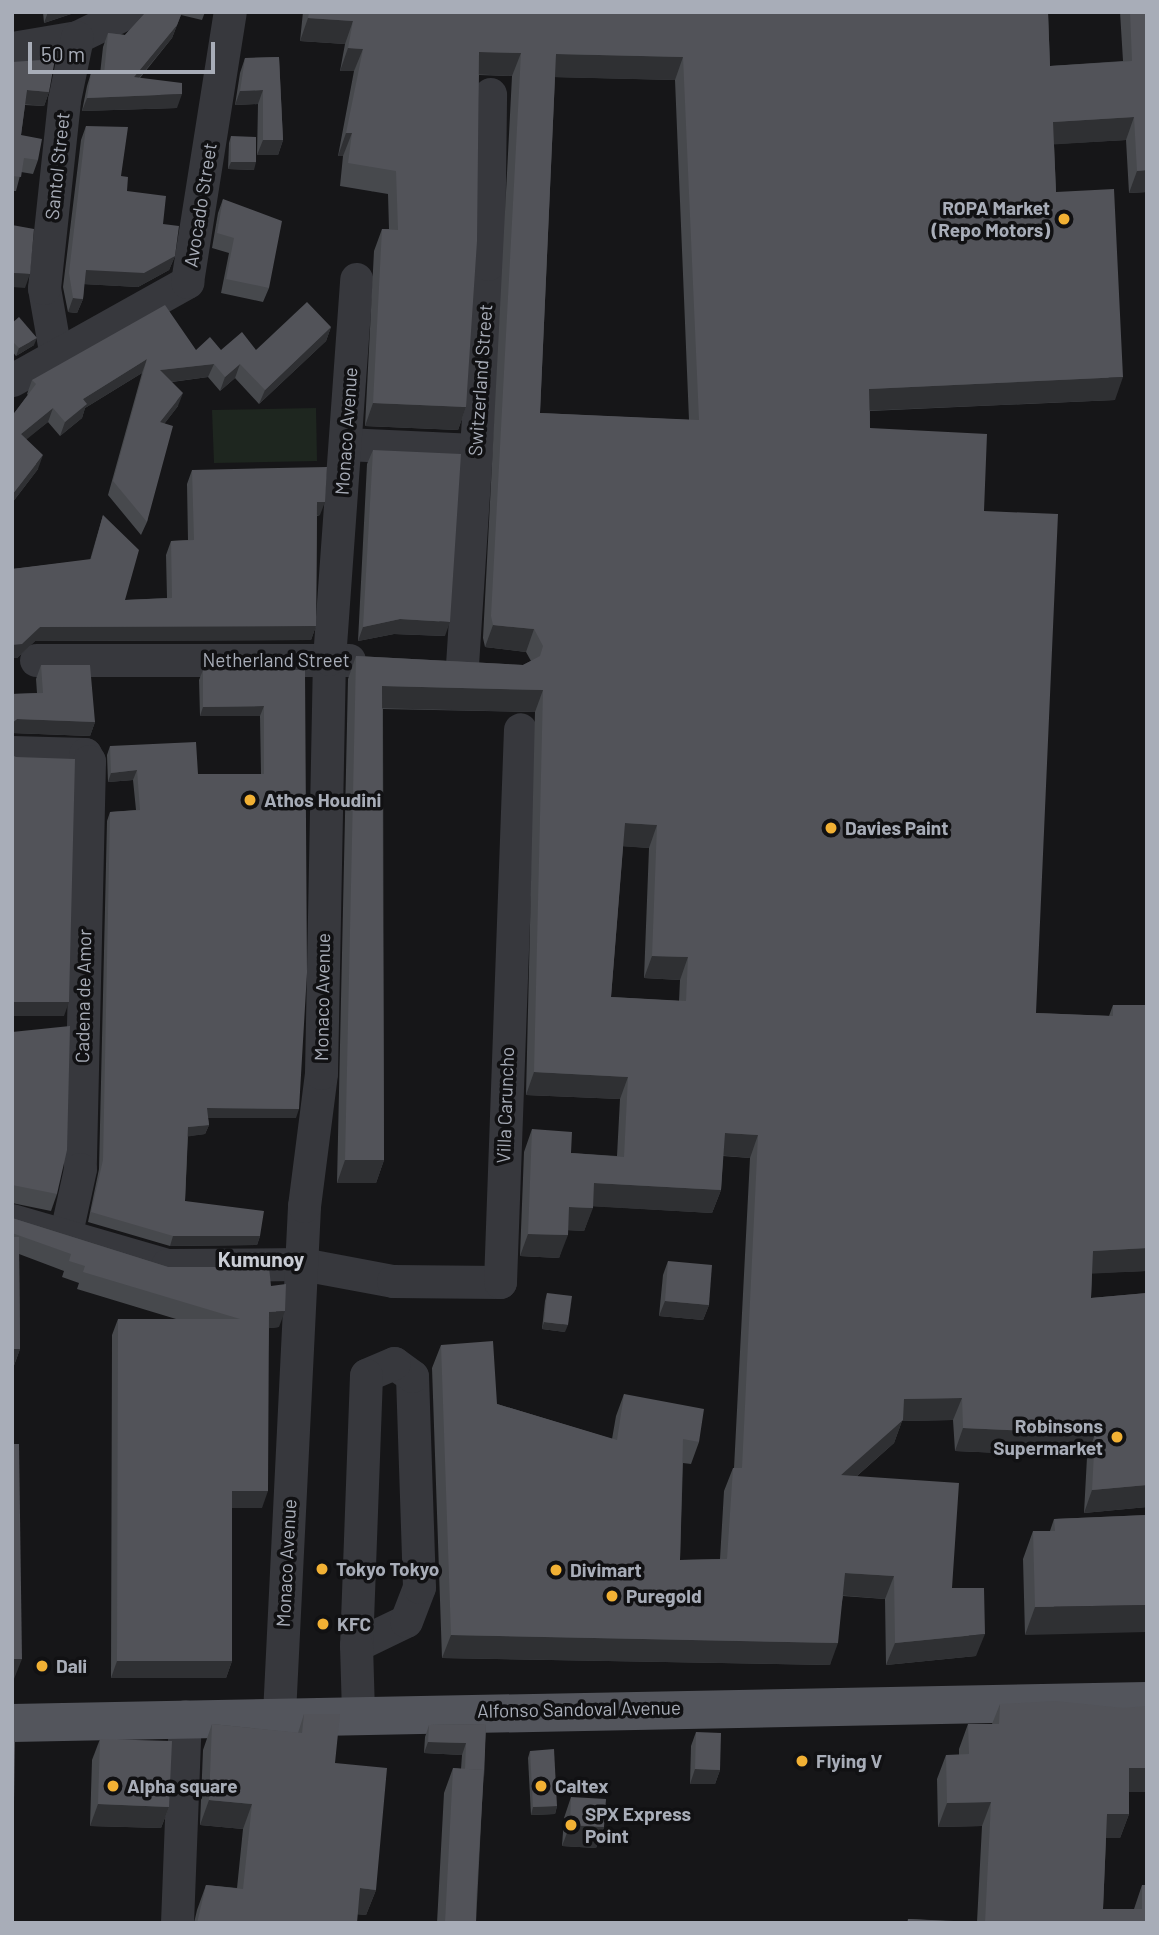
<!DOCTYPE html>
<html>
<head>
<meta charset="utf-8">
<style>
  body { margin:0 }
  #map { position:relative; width:1159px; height:1935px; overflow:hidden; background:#161618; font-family:Barlow,sans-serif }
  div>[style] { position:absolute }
  .green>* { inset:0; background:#1e261f }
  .minor>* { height:33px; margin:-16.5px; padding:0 16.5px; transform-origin:16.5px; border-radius:16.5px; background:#37383d }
  .major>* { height:38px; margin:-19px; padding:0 19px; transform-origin:19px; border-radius:19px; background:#53555c }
  .wall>* { inset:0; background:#47494d }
  .shaded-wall>* { inset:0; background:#2f3033 }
  .building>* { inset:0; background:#525359 }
  .dots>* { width:19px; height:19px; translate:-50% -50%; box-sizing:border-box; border:4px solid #111113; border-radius:50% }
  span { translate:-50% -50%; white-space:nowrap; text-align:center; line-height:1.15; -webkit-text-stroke:7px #111113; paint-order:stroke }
  .street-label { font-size:19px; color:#a8adb8 }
  .poi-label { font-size:19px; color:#a8adb8; font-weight:700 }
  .right { translate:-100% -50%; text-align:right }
  .left { translate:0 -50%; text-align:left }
  .neighbourhood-label { font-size:21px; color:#c9ccd4; font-weight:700 }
  .frame { position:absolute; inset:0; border:14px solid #a8adb8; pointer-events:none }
  .scale { position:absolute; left:28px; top:42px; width:187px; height:32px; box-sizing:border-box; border:4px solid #a8adb8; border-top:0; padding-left:9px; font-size:21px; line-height:24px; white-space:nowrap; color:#a8adb8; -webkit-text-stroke:5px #111113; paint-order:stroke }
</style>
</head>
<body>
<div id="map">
  <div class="green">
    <div style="clip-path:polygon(316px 408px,317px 461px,214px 463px,212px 410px)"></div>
  </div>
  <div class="minor">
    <div style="left:12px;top:48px;width:66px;rotate:-9.6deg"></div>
    <div style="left:77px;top:37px;width:57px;rotate:-26.1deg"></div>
    <div style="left:55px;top:351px;width:64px;rotate:-99.9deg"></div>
    <div style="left:44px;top:288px;width:189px;rotate:-83.9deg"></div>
    <div style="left:64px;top:100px;width:64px;rotate:-78.3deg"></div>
    <div style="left:12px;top:380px;width:201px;rotate:-29.2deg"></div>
    <div style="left:187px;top:282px;width:273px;rotate:-81deg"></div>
    <div style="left:345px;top:444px;width:130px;rotate:2.6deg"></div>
    <div style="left:36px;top:660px;width:313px"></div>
    <div style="left:462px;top:665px;width:402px;rotate:-86.3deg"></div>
    <div style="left:488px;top:264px;width:170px;rotate:-89.3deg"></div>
    <div style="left:12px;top:752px;width:73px;rotate:1.6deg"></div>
    <div style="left:85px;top:754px;width:8px;rotate:60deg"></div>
    <div style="left:89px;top:761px;width:408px;rotate:91.3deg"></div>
    <div style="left:80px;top:1169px;width:70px;rotate:102.4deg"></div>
    <div style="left:12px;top:1220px;width:161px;rotate:16.2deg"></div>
    <div style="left:167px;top:1265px;width:135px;rotate:-0.4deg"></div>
    <div style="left:302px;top:1264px;width:93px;rotate:10.6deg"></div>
    <div style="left:393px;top:1281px;width:107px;rotate:0.5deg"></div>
    <div style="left:500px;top:1282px;width:553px;rotate:-87.93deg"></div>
    <div style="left:356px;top:1645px;width:55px;rotate:-25.6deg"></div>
    <div style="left:406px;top:1621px;width:36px;rotate:-69deg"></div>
    <div style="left:419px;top:1587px;width:211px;rotate:-91.9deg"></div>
    <div style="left:412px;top:1376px;width:22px;rotate:-144deg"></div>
    <div style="left:394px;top:1363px;width:30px;rotate:157deg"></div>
    <div style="left:366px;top:1375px;width:270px;rotate:92.1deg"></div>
    <div style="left:356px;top:1645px;width:68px;rotate:88.3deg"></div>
    <div style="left:279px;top:1714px;width:509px;rotate:-87.18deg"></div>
    <div style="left:304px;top:1206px;width:134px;rotate:-82.7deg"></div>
    <div style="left:321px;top:1073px;width:414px;rotate:-88.9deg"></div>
    <div style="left:329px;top:659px;width:381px;rotate:-85.9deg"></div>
    <div style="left:177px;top:1923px;width:207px;rotate:-87.8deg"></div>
  </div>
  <div class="major">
    <div style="left:12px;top:1723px;width:1135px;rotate:-1.11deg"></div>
  </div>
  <div class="wall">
    <div style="clip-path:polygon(43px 12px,77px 12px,44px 23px)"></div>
    <div style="clip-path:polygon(146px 12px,205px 12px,202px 20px,181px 15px,172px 38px,140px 78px,177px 108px,82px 111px,87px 86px,91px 73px,100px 74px,103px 47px,108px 33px,125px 35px)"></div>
    <div style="clip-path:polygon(evenodd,303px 12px,1048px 12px,1050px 66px,1123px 61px,1120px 12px,1147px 12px,1147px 192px,1129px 193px,1126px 140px,1054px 144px,1056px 192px,1115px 400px,870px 411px,870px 428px,984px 511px,1036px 1013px,1109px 1016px,1113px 1005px,1147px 1005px,1147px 1277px,1146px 1271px,1092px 1273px,1091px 1298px,1147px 1293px,1147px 1507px,1084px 1513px,1087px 1457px,955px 1451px,953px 1420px,902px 1421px,894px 1443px,857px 1476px,952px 1588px,976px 1656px,886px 1665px,885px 1599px,843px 1596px,830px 1665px,442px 1658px,432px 1368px,441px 1345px,497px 1404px,612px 1439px,616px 1416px,624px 1394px,699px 1442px,691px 1464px,683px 1463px,680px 1560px,720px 1559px,724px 1491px,733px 1468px,734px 1468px,750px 1158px,723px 1156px,721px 1190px,712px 1213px,593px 1206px,584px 1231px,568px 1230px,559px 1258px,520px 1256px,524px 1152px,532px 1129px,571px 1153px,617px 1156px,620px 1099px,526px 1095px,535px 712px,383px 709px,384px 1160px,376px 1183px,337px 1183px,348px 679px,356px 656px,523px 665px,531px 661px,526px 652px,485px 647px,483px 638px,512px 76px,479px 75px,466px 407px,458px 430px,365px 426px,374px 251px,382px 229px,389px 229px,388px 194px,340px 186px,343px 156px,338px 156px,354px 71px,340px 71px,345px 44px,300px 41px,303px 12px,555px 77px,675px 80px,689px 420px,540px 413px,555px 77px,303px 12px,623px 846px,649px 848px,644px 978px,680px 980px,679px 1001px,611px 997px,623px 846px)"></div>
    <div style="clip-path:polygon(279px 57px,283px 140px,278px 155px,257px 155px,258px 104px,235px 105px,240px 73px,245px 58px)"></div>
    <div style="clip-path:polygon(12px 62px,49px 92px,44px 106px,25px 105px,21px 135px,38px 160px,33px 174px,21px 172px,16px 191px,12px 191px)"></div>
    <div style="clip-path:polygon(86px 126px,121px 176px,127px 191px,163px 224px,175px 256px,169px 270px,138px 287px,84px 284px,83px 299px,77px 313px,68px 312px,63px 287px,81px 140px)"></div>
    <div style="clip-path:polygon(231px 136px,254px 170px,228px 169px,229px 143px)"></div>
    <div style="clip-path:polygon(223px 199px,269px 288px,263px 302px,221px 293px,229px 253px,212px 248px,218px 213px)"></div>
    <div style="clip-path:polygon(12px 323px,34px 345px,16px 356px,12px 351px)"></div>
    <div style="clip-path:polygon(331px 327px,326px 341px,259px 404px,235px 378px,220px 391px,208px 377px,172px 382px,178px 406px,164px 424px,147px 522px,141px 535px,108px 495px,142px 373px,85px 408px,82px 418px,60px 436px,48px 422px,26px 439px,38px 469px,12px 503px,12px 416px,28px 395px,27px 394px,32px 380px,196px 350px,256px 350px)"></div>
    <div style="clip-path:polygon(373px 450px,445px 636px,394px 634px,358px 641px,367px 464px)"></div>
    <div style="clip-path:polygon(192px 470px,320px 515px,317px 516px,316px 626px,311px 640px,35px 641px,17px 658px,12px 658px,12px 569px,90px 560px,103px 515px,125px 600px,167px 598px,166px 555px,171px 541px,188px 540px,187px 484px)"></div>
    <div style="clip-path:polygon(41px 665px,95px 722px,90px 736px,12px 733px,12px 694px,37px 693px,36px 679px)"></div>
    <div style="clip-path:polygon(203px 670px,305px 670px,296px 1118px,208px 1118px,209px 1125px,205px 1134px,188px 1136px,185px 1201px,260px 1236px,257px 1245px,170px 1246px,88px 1222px,99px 1169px,107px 821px,110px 812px,136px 810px,133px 780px,108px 782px,107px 755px,110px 746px,198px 774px,261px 774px,260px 716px,200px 716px,199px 680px)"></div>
    <div style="clip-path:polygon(12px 1032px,57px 1194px,51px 1211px,12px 1203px)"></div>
    <div style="clip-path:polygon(12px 1218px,168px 1267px,271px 1286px,279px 1327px,269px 1328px,262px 1508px,232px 1508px,232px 1661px,226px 1678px,111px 1678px,112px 1335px,118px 1319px,176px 1319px,77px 1289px,79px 1283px,62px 1277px,64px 1271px,19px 1254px,20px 1349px,12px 1371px)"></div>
    <div style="clip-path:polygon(668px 1261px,709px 1305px,703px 1320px,659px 1316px,663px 1275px)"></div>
    <div style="clip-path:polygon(547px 1293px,565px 1332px,542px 1329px,545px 1301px)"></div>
    <div style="clip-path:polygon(1147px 1515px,1025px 1635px,1023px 1559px,1033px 1531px,1050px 1531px,1054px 1519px)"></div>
    <div style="clip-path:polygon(1000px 1704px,1129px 1792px,1129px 1814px,1120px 1838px,1106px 1838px,1103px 1909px,1134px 1909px,1142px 1885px,1147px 1923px,907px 1923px,908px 1919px,977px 1922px,982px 1826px,938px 1827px,937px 1779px,946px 1755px,959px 1755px,959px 1749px,968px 1724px,992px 1724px)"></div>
    <div style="clip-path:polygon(304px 1714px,335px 1763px,376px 1890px,366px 1915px,357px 1914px,357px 1923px,194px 1923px,197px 1910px,206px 1885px,237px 1888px,243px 1829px,200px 1825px,203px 1750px,212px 1724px,298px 1733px)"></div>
    <div style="clip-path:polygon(486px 1724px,476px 1923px,437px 1923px,444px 1793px,453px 1768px,461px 1769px,462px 1755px,424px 1753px,425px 1737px,429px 1725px)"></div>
    <div style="clip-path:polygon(696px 1732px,720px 1770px,715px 1784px,690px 1784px,691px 1746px)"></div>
    <div style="clip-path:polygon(100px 1739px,169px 1807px,161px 1828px,90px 1826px,92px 1760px)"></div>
    <div style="clip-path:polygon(530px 1751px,557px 1806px,555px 1814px,531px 1815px,528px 1758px)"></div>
    <div style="clip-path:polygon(571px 1797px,604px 1827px,596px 1848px,562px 1846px,564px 1818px)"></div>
  </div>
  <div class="shaded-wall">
    <div style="clip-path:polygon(48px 12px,77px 12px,44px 23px)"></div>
    <div style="clip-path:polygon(308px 18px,353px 21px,345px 44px,300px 41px)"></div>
    <div style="clip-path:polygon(177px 25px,172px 38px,129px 90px,134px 77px)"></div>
    <div style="clip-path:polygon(348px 48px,363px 49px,354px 71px,340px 71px)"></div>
    <div style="clip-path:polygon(479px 52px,521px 53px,512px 76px,471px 74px)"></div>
    <div style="clip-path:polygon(556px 54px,683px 57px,675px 80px,548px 77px)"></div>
    <div style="clip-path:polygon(27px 90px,49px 92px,44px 106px,22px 104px)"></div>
    <div style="clip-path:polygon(263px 90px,258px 104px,235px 105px,240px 91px)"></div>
    <div style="clip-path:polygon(182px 94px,177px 108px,82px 111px,87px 98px)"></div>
    <div style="clip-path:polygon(1134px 117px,1126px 140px,1045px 145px,1053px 122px)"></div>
    <div style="clip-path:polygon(346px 133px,352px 133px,343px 156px,338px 156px)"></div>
    <div style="clip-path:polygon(263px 140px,283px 140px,278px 155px,257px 155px)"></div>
    <div style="clip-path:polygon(231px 162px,256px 162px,254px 170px,228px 169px)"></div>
    <div style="clip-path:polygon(1147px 170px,1147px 192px,1129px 193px,1137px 171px)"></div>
    <div style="clip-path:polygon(175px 256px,169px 270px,138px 287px,81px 284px,86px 270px)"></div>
    <div style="clip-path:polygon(12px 273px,30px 274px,25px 288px,12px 287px)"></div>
    <div style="clip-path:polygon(73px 298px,83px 299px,77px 313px,68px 312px)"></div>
    <div style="clip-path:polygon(331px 327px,326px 341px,259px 404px,265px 390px)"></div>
    <div style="clip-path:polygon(37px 338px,34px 345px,16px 356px,19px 348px)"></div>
    <div style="clip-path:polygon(147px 359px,142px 373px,85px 408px,82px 418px,60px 436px,65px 422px,83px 399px)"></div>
    <div style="clip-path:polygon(214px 364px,208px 377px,155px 384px,160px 370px)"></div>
    <div style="clip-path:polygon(240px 364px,235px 378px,220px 391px,225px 377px)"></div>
    <div style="clip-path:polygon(1123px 377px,1115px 400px,860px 411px,869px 389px)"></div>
    <div style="clip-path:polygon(183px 393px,178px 406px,155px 436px,160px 422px)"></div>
    <div style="clip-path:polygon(373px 403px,466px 407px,458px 430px,365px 426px)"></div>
    <div style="clip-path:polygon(53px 408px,48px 422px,16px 448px,21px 434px)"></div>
    <div style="clip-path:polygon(43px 455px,38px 469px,12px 503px,12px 495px)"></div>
    <div style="clip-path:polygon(317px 502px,325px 502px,320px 515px,312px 516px)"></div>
    <div style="clip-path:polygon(400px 619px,450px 622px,445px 636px,394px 634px,358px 641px,363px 627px)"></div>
    <div style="clip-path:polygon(493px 625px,534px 629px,526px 652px,485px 647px)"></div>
    <div style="clip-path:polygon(316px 626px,311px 640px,35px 641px,17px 658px,12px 658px,12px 645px,40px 627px)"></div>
    <div style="clip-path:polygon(382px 686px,543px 690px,535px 712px,374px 708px)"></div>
    <div style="clip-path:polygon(264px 706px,260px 716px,200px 716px,203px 707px)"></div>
    <div style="clip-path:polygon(17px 719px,95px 722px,90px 736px,12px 733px,12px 723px)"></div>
    <div style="clip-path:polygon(137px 770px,133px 780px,108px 782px,111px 773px)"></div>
    <div style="clip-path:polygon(625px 823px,657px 825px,649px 848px,617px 846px)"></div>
    <div style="clip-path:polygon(652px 956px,688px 957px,680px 980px,644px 978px)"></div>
    <div style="clip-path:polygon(12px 1002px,69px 1002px,64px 1016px,12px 1016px)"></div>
    <div style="clip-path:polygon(534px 1072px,628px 1077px,620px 1099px,526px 1095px)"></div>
    <div style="clip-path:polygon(207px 1108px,299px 1109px,296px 1118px,204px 1118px)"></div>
    <div style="clip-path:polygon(209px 1125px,205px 1134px,185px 1137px,188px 1127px)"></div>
    <div style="clip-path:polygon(725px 1133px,758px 1135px,750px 1158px,717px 1155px)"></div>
    <div style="clip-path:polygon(345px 1160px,384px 1160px,376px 1183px,337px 1183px)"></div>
    <div style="clip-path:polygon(594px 1183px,721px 1190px,712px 1213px,586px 1206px)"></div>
    <div style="clip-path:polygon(569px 1207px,593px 1208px,584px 1231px,561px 1230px)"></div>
    <div style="clip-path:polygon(528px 1234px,568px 1235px,559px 1258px,520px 1256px)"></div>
    <div style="clip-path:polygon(173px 1236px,260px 1236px,257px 1245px,170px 1246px)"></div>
    <div style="clip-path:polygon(1147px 1248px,1146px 1271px,1085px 1274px,1093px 1251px)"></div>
    <div style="clip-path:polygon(665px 1301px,709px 1305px,703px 1320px,659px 1316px)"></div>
    <div style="clip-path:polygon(285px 1311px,279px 1327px,262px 1329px,269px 1312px)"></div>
    <div style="clip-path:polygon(544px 1322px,568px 1325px,565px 1332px,542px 1329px)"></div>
    <div style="clip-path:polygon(12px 1349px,20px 1349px,12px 1371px)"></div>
    <div style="clip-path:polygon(962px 1398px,953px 1420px,902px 1421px,894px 1443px,832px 1498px,841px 1475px,904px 1399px)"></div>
    <div style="clip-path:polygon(963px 1428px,1095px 1434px,1087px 1457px,955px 1451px)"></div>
    <div style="clip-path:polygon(1147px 1485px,1147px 1507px,1084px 1513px,1092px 1490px)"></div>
    <div style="clip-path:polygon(232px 1491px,268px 1491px,262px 1508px,226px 1508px)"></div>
    <div style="clip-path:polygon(845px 1573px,894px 1576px,885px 1599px,837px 1595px)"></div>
    <div style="clip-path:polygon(1147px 1605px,1147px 1632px,1025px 1635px,1035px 1607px)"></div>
    <div style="clip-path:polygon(985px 1634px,976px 1656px,886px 1665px,895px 1643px)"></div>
    <div style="clip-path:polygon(451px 1635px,838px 1643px,830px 1665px,442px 1658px)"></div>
    <div style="clip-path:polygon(12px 1659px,22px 1659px,12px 1684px)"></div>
    <div style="clip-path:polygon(117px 1661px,232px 1661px,226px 1678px,111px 1678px)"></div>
    <div style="clip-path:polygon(428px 1742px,466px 1743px,462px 1755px,424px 1753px)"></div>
    <div style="clip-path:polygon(1129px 1768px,1147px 1768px,1147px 1792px,1120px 1792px)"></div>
    <div style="clip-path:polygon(695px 1769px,720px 1770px,715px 1784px,690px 1784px)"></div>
    <div style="clip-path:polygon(209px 1800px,252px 1804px,243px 1829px,200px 1825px)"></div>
    <div style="clip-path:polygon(991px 1802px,982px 1826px,938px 1827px,947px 1803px)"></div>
    <div style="clip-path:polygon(98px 1804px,169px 1807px,161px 1828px,90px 1826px)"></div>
    <div style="clip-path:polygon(557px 1806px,555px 1814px,531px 1815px,533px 1807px)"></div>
    <div style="clip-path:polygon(1107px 1814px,1129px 1814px,1120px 1838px,1098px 1838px)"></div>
    <div style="clip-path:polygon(570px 1825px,604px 1827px,596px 1848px,562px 1846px)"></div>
    <div style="clip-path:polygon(360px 1888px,376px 1890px,366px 1915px,351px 1914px)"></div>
  </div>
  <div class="building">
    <div style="clip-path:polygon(146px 12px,182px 12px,177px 25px,134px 77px,182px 83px,182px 94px,87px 98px,91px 73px,104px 74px,108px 33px,125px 35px)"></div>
    <div style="clip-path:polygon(evenodd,309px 12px,1048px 12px,1050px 66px,1132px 61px,1130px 12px,1147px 12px,1147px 170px,1137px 171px,1134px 117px,1053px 122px,1056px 192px,1114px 189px,1123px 377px,869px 389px,870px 428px,987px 434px,984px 511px,1058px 514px,1036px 1013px,1113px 1016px,1113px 1005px,1147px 1005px,1147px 1248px,1093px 1251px,1091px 1298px,1147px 1293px,1147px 1485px,1092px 1490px,1095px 1434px,963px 1428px,962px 1398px,904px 1399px,903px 1420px,841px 1475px,959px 1483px,952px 1588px,984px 1588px,985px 1634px,895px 1643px,894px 1576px,845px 1573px,838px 1643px,451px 1635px,441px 1345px,493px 1341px,497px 1404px,617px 1440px,624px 1394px,704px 1409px,699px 1442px,683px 1439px,680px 1560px,727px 1559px,733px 1468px,742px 1468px,758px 1135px,725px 1133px,721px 1190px,594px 1183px,593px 1208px,569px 1207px,568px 1235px,528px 1234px,532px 1129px,572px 1132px,571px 1153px,624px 1157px,628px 1077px,534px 1072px,543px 690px,382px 686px,384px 1160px,345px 1160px,356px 656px,523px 665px,540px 656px,543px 646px,534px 629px,493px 625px,491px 616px,521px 53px,479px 52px,477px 241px,466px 407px,373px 403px,382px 229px,398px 230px,396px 171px,348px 163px,352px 133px,346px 133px,363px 49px,348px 48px,353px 21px,308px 18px,309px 12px,556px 54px,683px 57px,699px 420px,540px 413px,556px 54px,309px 12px,625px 823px,657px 825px,652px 956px,688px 957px,686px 1001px,611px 997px,625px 823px)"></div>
    <div style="clip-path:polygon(279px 57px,283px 140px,263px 140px,263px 90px,240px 91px,245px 58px)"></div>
    <div style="clip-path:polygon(55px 59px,49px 92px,27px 90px,21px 135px,42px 139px,38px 160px,24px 158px,21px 177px,12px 176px,12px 62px)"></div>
    <div style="clip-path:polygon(86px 126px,128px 127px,121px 176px,128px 177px,127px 191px,166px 196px,163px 224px,179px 226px,175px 256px,144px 273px,86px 270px,83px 299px,73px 298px,69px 273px)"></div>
    <div style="clip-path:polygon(231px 136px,256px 137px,256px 162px,231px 162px)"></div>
    <div style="clip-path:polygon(223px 199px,282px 221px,269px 288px,226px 279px,234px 238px,217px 233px)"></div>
    <div style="clip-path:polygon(12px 225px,34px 229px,30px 274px,12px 273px)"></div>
    <div style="clip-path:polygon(307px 302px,331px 327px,265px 390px,240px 364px,225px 377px,214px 364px,160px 370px,183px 393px,160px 422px,173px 426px,147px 522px,113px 481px,147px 359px,83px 399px,87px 404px,65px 422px,53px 408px,21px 434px,43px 455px,12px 495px,12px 416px,36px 384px,32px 380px,165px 305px,196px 350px,210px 337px,221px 350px,242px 332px,256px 350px)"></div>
    <div style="clip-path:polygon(19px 317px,37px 338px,19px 348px,12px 341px,12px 323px)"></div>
    <div style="clip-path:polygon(373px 450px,461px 454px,450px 622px,400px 619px,363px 627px)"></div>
    <div style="clip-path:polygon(327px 467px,325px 502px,317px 502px,316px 626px,40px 627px,22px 644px,12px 645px,12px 569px,91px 559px,103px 515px,139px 550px,125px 600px,172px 598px,171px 541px,194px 540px,192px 470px)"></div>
    <div style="clip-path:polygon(41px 665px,90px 665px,95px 722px,17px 719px,12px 723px,12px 694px,43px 693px)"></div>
    <div style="clip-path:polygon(203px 670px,305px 670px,307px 973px,299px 1109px,207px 1108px,209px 1125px,188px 1127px,185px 1201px,264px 1211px,260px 1236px,173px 1236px,91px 1212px,103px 1160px,110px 812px,140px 810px,137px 770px,111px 773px,110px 746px,196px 742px,198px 774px,264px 774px,264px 706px,203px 707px)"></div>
    <div style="clip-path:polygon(12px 755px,16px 757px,75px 759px,69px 1002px,12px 1002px)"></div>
    <div style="clip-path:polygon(70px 1026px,67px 1150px,57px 1194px,12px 1185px,12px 1032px)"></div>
    <div style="clip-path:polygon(12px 1218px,168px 1267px,269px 1267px,271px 1286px,286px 1284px,285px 1311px,269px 1312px,268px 1491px,232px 1491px,232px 1661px,117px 1661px,118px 1319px,240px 1319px,83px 1272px,85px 1266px,69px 1261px,71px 1254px,12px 1233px)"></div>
    <div style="clip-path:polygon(12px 1237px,19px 1237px,20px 1349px,12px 1349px)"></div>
    <div style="clip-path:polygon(668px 1261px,712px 1265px,709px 1305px,665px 1301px)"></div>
    <div style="clip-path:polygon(547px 1293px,572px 1296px,568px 1325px,544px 1322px)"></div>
    <div style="clip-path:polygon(12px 1444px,19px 1444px,22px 1659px,12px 1659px)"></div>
    <div style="clip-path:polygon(1147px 1515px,1147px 1605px,1035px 1607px,1033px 1531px,1055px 1531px,1054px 1519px)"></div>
    <div style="clip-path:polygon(1055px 1701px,1123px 1708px,1147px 1706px,1147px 1768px,1129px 1768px,1129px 1814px,1107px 1814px,1103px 1909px,1142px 1909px,1142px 1885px,1147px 1885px,1147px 1923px,985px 1923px,991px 1802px,947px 1803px,946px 1755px,969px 1754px,968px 1724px,999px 1724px,1000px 1704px)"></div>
    <div style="clip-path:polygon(304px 1714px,340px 1714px,335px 1763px,387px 1768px,376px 1890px,360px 1888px,357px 1923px,197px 1923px,206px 1885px,243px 1889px,252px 1804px,209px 1800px,212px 1724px,302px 1733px)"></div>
    <div style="clip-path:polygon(486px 1724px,484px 1778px,484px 1770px,465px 1769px,466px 1743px,428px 1742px,429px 1725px)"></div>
    <div style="clip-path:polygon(696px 1732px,721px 1733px,720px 1770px,695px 1769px)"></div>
    <div style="clip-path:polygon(100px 1739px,172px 1741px,169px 1807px,98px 1804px)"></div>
    <div style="clip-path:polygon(12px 1742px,15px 1742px,12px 1923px)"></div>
    <div style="clip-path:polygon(554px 1749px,557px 1806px,533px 1807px,530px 1751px)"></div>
    <div style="clip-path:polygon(453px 1768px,484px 1770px,476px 1904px,476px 1923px,445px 1923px)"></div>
    <div style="clip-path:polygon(571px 1797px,606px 1799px,604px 1827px,570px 1825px)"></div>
    <div style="clip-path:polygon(908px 1919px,984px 1923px,908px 1923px)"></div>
  </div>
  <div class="dots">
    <div style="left:1064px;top:219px;background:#f2b134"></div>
    <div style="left:250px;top:800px;background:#f2b134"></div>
    <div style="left:831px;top:828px;background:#f2b134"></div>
    <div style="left:1117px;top:1437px;background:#f2b134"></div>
    <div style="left:322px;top:1569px;background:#f2b134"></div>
    <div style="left:556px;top:1570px;background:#f2b134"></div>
    <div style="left:612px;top:1596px;background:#f2b134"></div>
    <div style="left:323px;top:1624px;background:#f2b134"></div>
    <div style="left:42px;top:1666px;background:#f2b134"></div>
    <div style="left:802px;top:1761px;background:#f2b134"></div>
    <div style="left:113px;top:1786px;background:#f2b134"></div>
    <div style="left:541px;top:1786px;background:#f2b134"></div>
    <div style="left:571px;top:1825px;background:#f2b134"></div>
  </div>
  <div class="street-label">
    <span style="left:57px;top:166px;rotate:-84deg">Santol Street</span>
    <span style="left:200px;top:205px;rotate:-81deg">Avocado Street</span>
    <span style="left:480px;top:380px;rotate:-86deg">Switzerland Street</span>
    <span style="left:346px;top:431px;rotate:-86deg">Monaco Avenue</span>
    <span style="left:276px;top:660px">Netherland Street</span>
    <span style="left:83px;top:996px;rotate:-89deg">Cadena de Amor</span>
    <span style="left:322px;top:997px;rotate:-89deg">Monaco Avenue</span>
    <span style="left:505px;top:1105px;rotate:-88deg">Villa Caruncho</span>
    <span style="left:286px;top:1563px;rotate:-87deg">Monaco Avenue</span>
    <span style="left:579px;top:1709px;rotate:-1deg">Alfonso Sandoval Avenue</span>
  </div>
  <div class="poi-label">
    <span class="right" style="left:1050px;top:219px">ROPA Market<br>(Repo Motors)</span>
    <span class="left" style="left:264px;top:800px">Athos Houdini</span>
    <span class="left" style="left:845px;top:828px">Davies Paint</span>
    <span class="right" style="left:1103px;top:1437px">Robinsons<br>Supermarket</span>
    <span class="left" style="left:336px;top:1569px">Tokyo Tokyo</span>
    <span class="left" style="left:570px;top:1570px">Divimart</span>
    <span class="left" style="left:626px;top:1596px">Puregold</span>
    <span class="left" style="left:337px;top:1624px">KFC</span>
    <span class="left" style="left:56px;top:1666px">Dali</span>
    <span class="left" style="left:816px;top:1761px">Flying V</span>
    <span class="left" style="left:127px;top:1786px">Alpha square</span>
    <span class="left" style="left:555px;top:1786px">Caltex</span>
    <span class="left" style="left:585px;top:1825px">SPX Express<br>Point</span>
  </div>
  <div class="neighbourhood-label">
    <span style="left:261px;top:1259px">Kumunoy</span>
  </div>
  <div class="frame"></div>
  <div class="scale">50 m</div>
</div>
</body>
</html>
